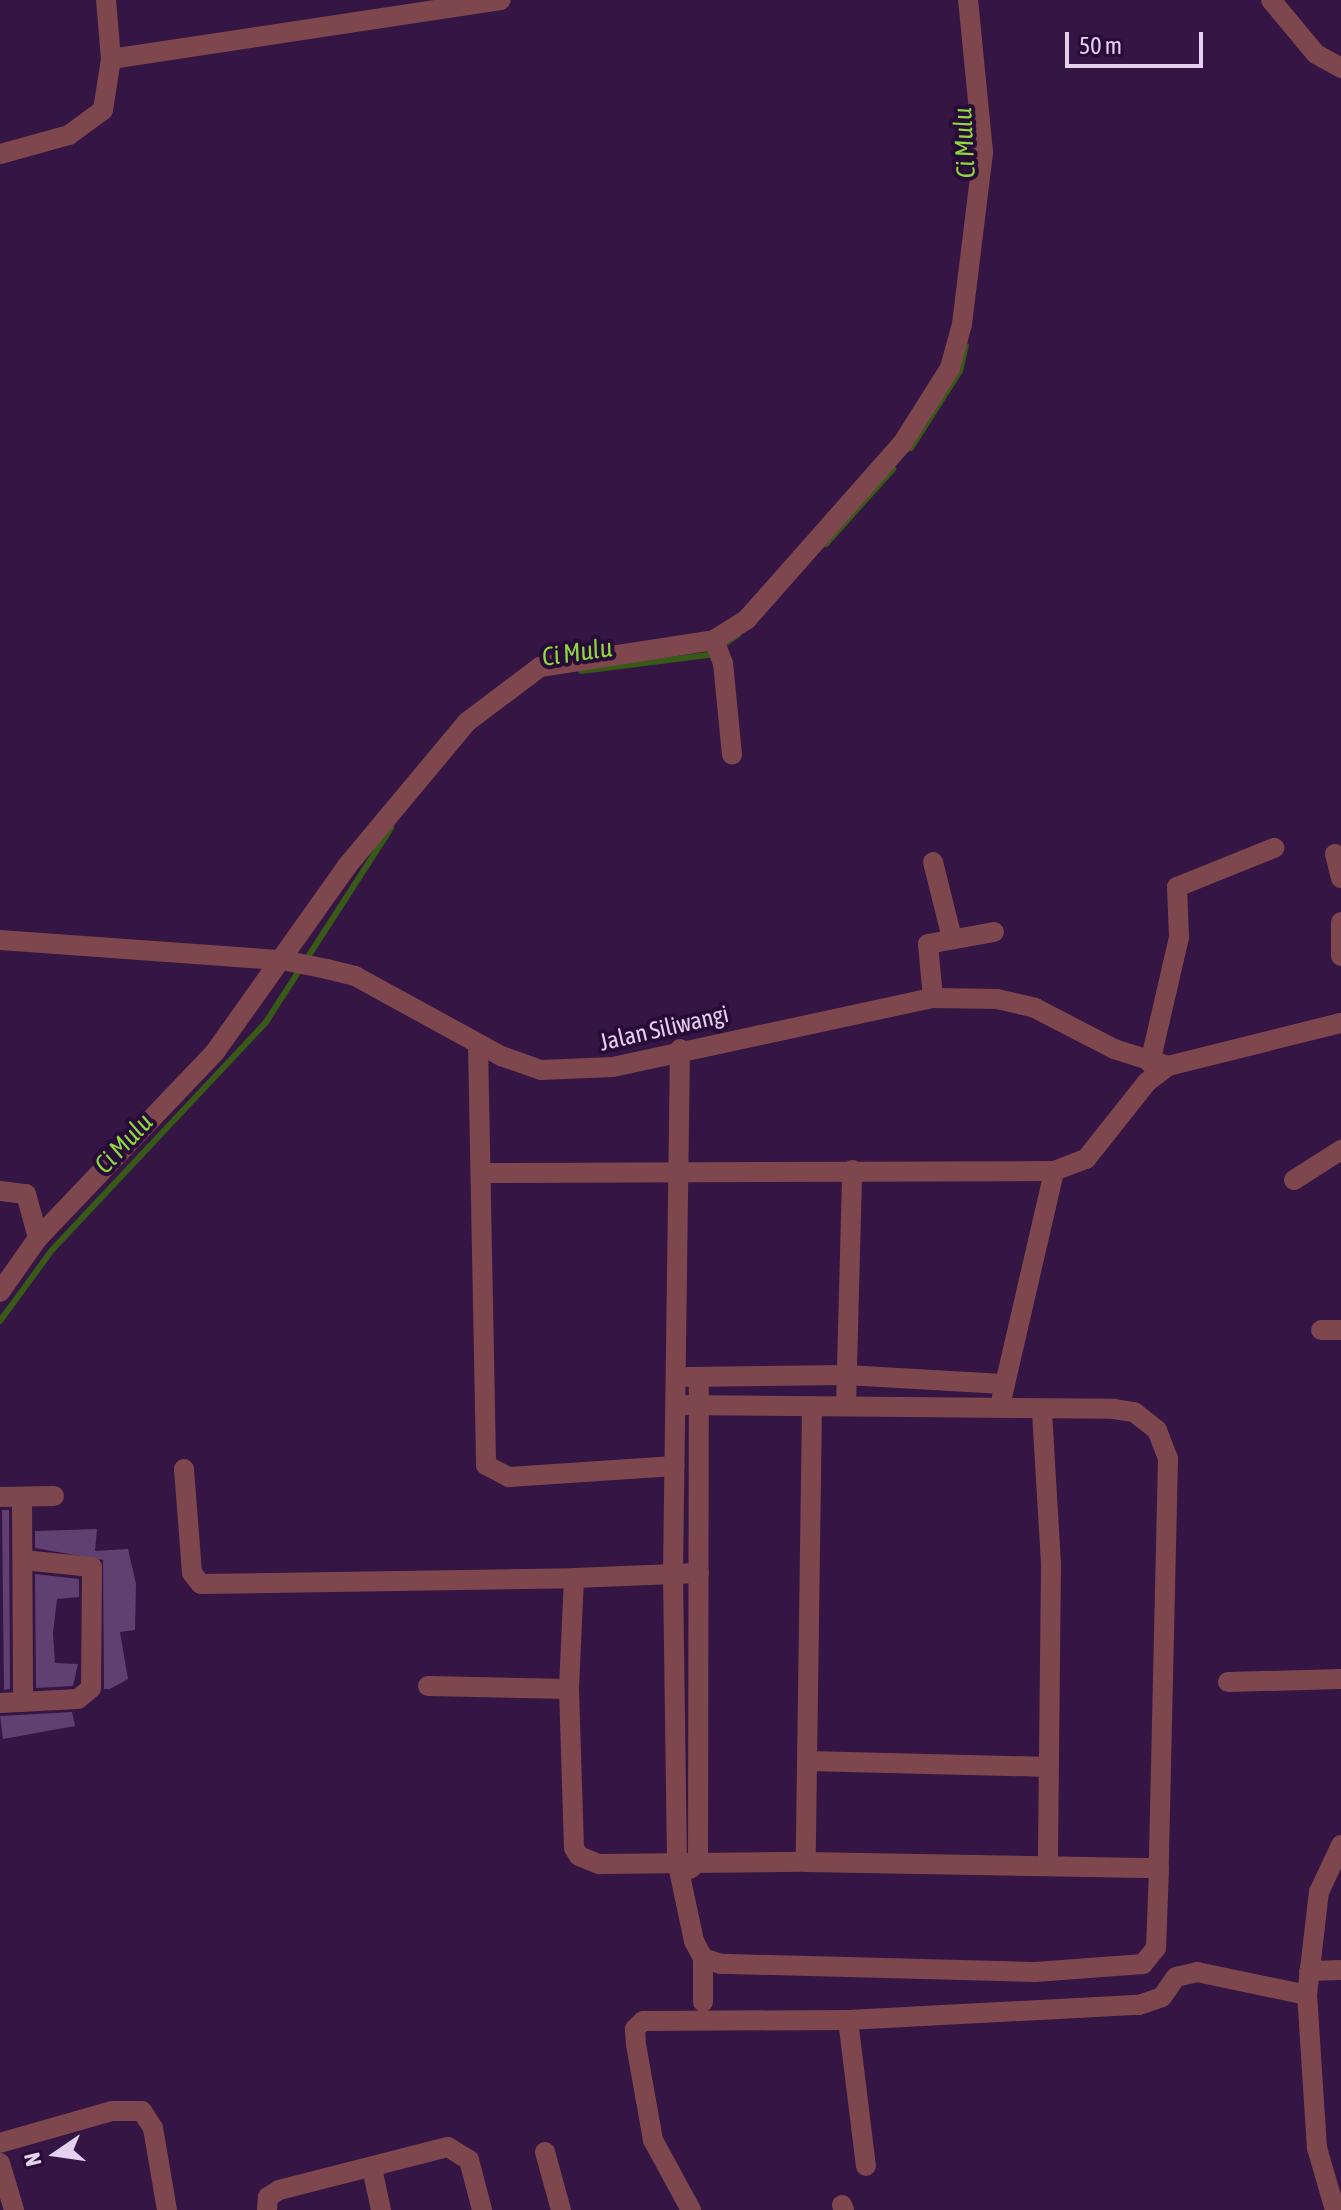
<!DOCTYPE html>
<html>
<head>
<meta charset="utf-8">
<style>
  body { margin:0 }
  #map { position:relative; width:1341px; height:2210px; overflow:hidden; background:#341543; font-family:"Asap Condensed",sans-serif }
  div>[style] { position:absolute }
  .stream>* { height:6px; margin:-3px; padding:0 3px; transform-origin:3px; border-radius:3px; background:#385a17 }
  .building>* { inset:0; background:#5f4071 }
  .minor>* { height:20px; margin:-10px; padding:0 10px; transform-origin:10px; border-radius:10px; background:#7e464d }
  span { translate:-50% -50%; white-space:nowrap; text-align:center; line-height:1.15; -webkit-text-stroke:8px #290b38; paint-order:stroke }
  .street-label { font-size:24px; color:#e3d1ee }
  .water-label { font-size:26px; color:#8cda3e; font-style:italic }
  .north { position:absolute; left:16px; top:2114px; width:80px; height:80px; -webkit-text-stroke:6px #290b38; paint-order:stroke; rotate:257deg; font-size:22px; font-weight:700; line-height:32px; text-align:center; color:#e3d1ee }
  .north::after { content:''; display:block; margin:auto; width:28px; height:36px; background:#e3d1ee; clip-path:polygon(50% 0,100% 100%,50% 72%,0 100%) }
  .scale { position:absolute; left:1065px; top:32px; width:138px; height:36px; box-sizing:border-box; border:4px solid #e3d1ee; border-top:0; padding-left:10px; font-size:24px; line-height:28px; white-space:nowrap; color:#e3d1ee; -webkit-text-stroke:6px #290b38; paint-order:stroke }
</style>
</head>
<body>
<div id="map">
  <div class="stream">
    <div style="left:911px;top:448px;width:91px;rotate:-57.5deg"></div>
    <div style="left:960px;top:371px;width:26px;rotate:-77deg"></div>
    <div style="left:826px;top:544px;width:101px;rotate:-48.2deg"></div>
    <div style="left:581px;top:671px;width:128px;rotate:-7.2deg"></div>
    <div style="left:708px;top:655px;width:36px;rotate:-34deg"></div>
    <div style="left:0;top:1321px;width:88px;rotate:-53.8deg"></div>
    <div style="left:52px;top:1250px;width:313px;rotate:-46.8deg"></div>
    <div style="left:266px;top:1022px;width:231px;rotate:-57.2deg"></div>
  </div>
  <div class="building">
    <div style="clip-path:polygon(2px 1510px,9px 1510px,10px 1689px,4px 1690px)"></div>
    <div style="clip-path:polygon(97px 1529px,95px 1551px,128px 1549px,136px 1584px,135px 1630px,120px 1632px,128px 1679px,110px 1689px,104px 1689px,103px 1560px,35px 1548px,35px 1531px)"></div>
    <div style="clip-path:polygon(35px 1574px,79px 1579px,79px 1597px,57px 1599px,53px 1633px,55px 1663px,78px 1664px,73px 1686px,36px 1688px)"></div>
    <div style="clip-path:polygon(72px 1712px,75px 1726px,3px 1739px,0 1716px)"></div>
  </div>
  <div class="minor">
    <div style="left:1271px;top:0;width:70px;rotate:50.2deg"></div>
    <div style="left:1316px;top:54px;width:29px;rotate:29deg"></div>
    <div style="left:111px;top:59px;width:394px;rotate:-8.6deg"></div>
    <div style="left:0;top:154px;width:72px;rotate:-15.4deg"></div>
    <div style="left:69px;top:135px;width:42px;rotate:-36.3deg"></div>
    <div style="left:103px;top:110px;width:52px;rotate:-81.1deg"></div>
    <div style="left:111px;top:59px;width:59px;rotate:-94.8deg"></div>
    <div style="left:714px;top:640px;width:25px;rotate:69deg"></div>
    <div style="left:723px;top:663px;width:92px;rotate:84.4deg"></div>
    <div style="left:1335px;top:854px;width:25px;rotate:76deg"></div>
    <div style="left:933px;top:862px;width:78px;rotate:76deg"></div>
    <div style="left:1341px;top:922px;width:34px;rotate:90deg"></div>
    <div style="left:0;top:940px;width:283px;rotate:4.1deg"></div>
    <div style="left:282px;top:960px;width:46px;rotate:11.3deg"></div>
    <div style="left:327px;top:969px;width:29px;rotate:14deg"></div>
    <div style="left:355px;top:976px;width:166px;rotate:28.7deg"></div>
    <div style="left:501px;top:1056px;width:42px;rotate:19.3deg"></div>
    <div style="left:541px;top:1070px;width:72px;rotate:-2.4deg"></div>
    <div style="left:613px;top:1067px;width:327px;rotate:-12.2deg"></div>
    <div style="left:933px;top:998px;width:64px;rotate:0.9deg"></div>
    <div style="left:997px;top:999px;width:39px;rotate:13deg"></div>
    <div style="left:1035px;top:1008px;width:89px;rotate:27.4deg"></div>
    <div style="left:1114px;top:1049px;width:57px;rotate:17.5deg"></div>
    <div style="left:1168px;top:1066px;width:178px;rotate:-14deg"></div>
    <div style="left:933px;top:998px;width:54px;rotate:-95.3deg"></div>
    <div style="left:928px;top:944px;width:67px;rotate:-10.3deg"></div>
    <div style="left:478px;top:1044px;width:421px;rotate:88.9deg"></div>
    <div style="left:486px;top:1465px;width:26px;rotate:28deg"></div>
    <div style="left:509px;top:1477px;width:166px;rotate:-3.8deg"></div>
    <div style="left:1150px;top:1063px;width:129px;rotate:-77deg"></div>
    <div style="left:1179px;top:937px;width:50px;rotate:-92.3deg"></div>
    <div style="left:1177px;top:887px;width:105px;rotate:-21.9deg"></div>
    <div style="left:481px;top:1173px;width:573px;rotate:-0.2deg"></div>
    <div style="left:1054px;top:1171px;width:34px;rotate:-21deg"></div>
    <div style="left:1086px;top:1159px;width:98px;rotate:-51.6deg"></div>
    <div style="left:1147px;top:1082px;width:26px;rotate:-37deg"></div>
    <div style="left:1294px;top:1180px;width:56px;rotate:-32.6deg"></div>
    <div style="left:0;top:1191px;width:26px;rotate:7deg"></div>
    <div style="left:26px;top:1194px;width:46px;rotate:74.7deg"></div>
    <div style="left:0;top:1292px;width:66px;rotate:-54.9deg"></div>
    <div style="left:38px;top:1238px;width:257px;rotate:-46.4deg"></div>
    <div style="left:215px;top:1052px;width:228px;rotate:-54.6deg"></div>
    <div style="left:347px;top:866px;width:187px;rotate:-50.2deg"></div>
    <div style="left:467px;top:722px;width:91px;rotate:-37deg"></div>
    <div style="left:540px;top:667px;width:176px;rotate:-8.8deg"></div>
    <div style="left:714px;top:640px;width:39px;rotate:-32deg"></div>
    <div style="left:747px;top:619px;width:234px;rotate:-48.5deg"></div>
    <div style="left:902px;top:444px;width:90px;rotate:-57.7deg"></div>
    <div style="left:950px;top:368px;width:46px;rotate:-74.7deg"></div>
    <div style="left:962px;top:324px;width:173px;rotate:-83deg"></div>
    <div style="left:983px;top:152px;width:153px;rotate:-95.6deg"></div>
    <div style="left:1321px;top:1330px;width:20px"></div>
    <div style="left:688px;top:1377px;width:158px;rotate:-0.7deg"></div>
    <div style="left:846px;top:1375px;width:157px;rotate:3.3deg"></div>
    <div style="left:1002px;top:1397px;width:232px;rotate:-77deg"></div>
    <div style="left:676px;top:1405px;width:438px;rotate:0.5deg"></div>
    <div style="left:1114px;top:1409px;width:20px;rotate:9deg"></div>
    <div style="left:1134px;top:1412px;width:29px;rotate:38deg"></div>
    <div style="left:1157px;top:1430px;width:30px;rotate:69deg"></div>
    <div style="left:1168px;top:1458px;width:410px;rotate:91.3deg"></div>
    <div style="left:1159px;top:1868px;width:80px;rotate:92.1deg"></div>
    <div style="left:1156px;top:1948px;width:21px;rotate:129deg"></div>
    <div style="left:1143px;top:1964px;width:108px;rotate:175.8deg"></div>
    <div style="left:1035px;top:1972px;width:314px;rotate:-178.5deg"></div>
    <div style="left:721px;top:1964px;width:19px;rotate:-162deg"></div>
    <div style="left:703px;top:1958px;width:19px;rotate:-118deg"></div>
    <div style="left:694px;top:1941px;width:82px;rotate:-102deg"></div>
    <div style="left:677px;top:1861px;width:287px;rotate:-90.8deg"></div>
    <div style="left:673px;top:1574px;width:525px;rotate:-89.24deg"></div>
    <div style="left:812px;top:1406px;width:456px;rotate:90.8deg"></div>
    <div style="left:806px;top:1862px;width:353px;rotate:1deg"></div>
    <div style="left:846px;top:1406px;width:236px;rotate:-88.5deg"></div>
    <div style="left:1042px;top:1412px;width:153px;rotate:86.6deg"></div>
    <div style="left:1051px;top:1565px;width:301px;rotate:90.6deg"></div>
    <div style="left:184px;top:1469px;width:104px;rotate:85.6deg"></div>
    <div style="left:192px;top:1573px;width:14px;rotate:51deg"></div>
    <div style="left:201px;top:1584px;width:373px;rotate:-0.9deg"></div>
    <div style="left:0;top:1497px;width:54px;rotate:-1.1deg"></div>
    <div style="left:22px;top:1497px;width:205px;rotate:89.7deg"></div>
    <div style="left:699px;top:1573px;width:125px;rotate:177.7deg"></div>
    <div style="left:574px;top:1578px;width:111px;rotate:92.6deg"></div>
    <div style="left:569px;top:1689px;width:159px;rotate:88.2deg"></div>
    <div style="left:574px;top:1848px;width:9px;rotate:58deg"></div>
    <div style="left:579px;top:1856px;width:22px;rotate:22deg"></div>
    <div style="left:599px;top:1864px;width:207px;rotate:-0.6deg"></div>
    <div style="left:1228px;top:1682px;width:113px;rotate:-1.5deg"></div>
    <div style="left:428px;top:1686px;width:141px;rotate:1.2deg"></div>
    <div style="left:0;top:1703px;width:78px;rotate:-2.9deg"></div>
    <div style="left:78px;top:1699px;width:17px;rotate:-40deg"></div>
    <div style="left:91px;top:1688px;width:121px;rotate:-89.5deg"></div>
    <div style="left:92px;top:1567px;width:69px;rotate:-174.2deg"></div>
    <div style="left:807px;top:1761px;width:242px;rotate:1.4deg"></div>
    <div style="left:690px;top:1869px;width:11px;rotate:-45deg"></div>
    <div style="left:698px;top:1861px;width:484px;rotate:-89.9deg"></div>
    <div style="left:703px;top:1958px;width:44px;rotate:90deg"></div>
    <div style="left:1309px;top:1971px;width:32px;rotate:-2deg"></div>
    <div style="left:848px;top:2020px;width:147px;rotate:83deg"></div>
    <div style="left:0;top:2143px;width:116px;rotate:-15.9deg"></div>
    <div style="left:112px;top:2111px;width:30px"></div>
    <div style="left:142px;top:2111px;width:20px;rotate:57deg"></div>
    <div style="left:153px;top:2128px;width:83px;rotate:80.3deg"></div>
    <div style="left:545px;top:2152px;width:60px;rotate:74.6deg"></div>
    <div style="left:0;top:2163px;width:49px;rotate:73.4deg"></div>
    <div style="left:372px;top:2168px;width:43px;rotate:77.9deg"></div>
    <div style="left:842px;top:2205px;width:5px;rotate:68deg"></div>
    <div style="left:267px;top:2210px;width:13px;rotate:-86deg"></div>
    <div style="left:268px;top:2197px;width:13px;rotate:-32deg"></div>
    <div style="left:279px;top:2190px;width:174px;rotate:-14.3deg"></div>
    <div style="left:448px;top:2147px;width:25px;rotate:32deg"></div>
    <div style="left:469px;top:2160px;width:52px;rotate:75.4deg"></div>
    <div style="left:691px;top:2210px;width:80px;rotate:-118.5deg"></div>
    <div style="left:653px;top:2140px;width:97px;rotate:-100.1deg"></div>
    <div style="left:636px;top:2045px;width:16px;rotate:-94deg"></div>
    <div style="left:635px;top:2029px;width:11px;rotate:-45deg"></div>
    <div style="left:643px;top:2021px;width:205px;rotate:-0.3deg"></div>
    <div style="left:848px;top:2020px;width:291px;rotate:-3deg"></div>
    <div style="left:1139px;top:2005px;width:24px;rotate:-19deg"></div>
    <div style="left:1162px;top:1997px;width:24px;rotate:-55deg"></div>
    <div style="left:1176px;top:1977px;width:22px;rotate:-13deg"></div>
    <div style="left:1197px;top:1972px;width:112px;rotate:11.8deg"></div>
    <div style="left:1335px;top:2210px;width:65px;rotate:-106.2deg"></div>
    <div style="left:1317px;top:2148px;width:153px;rotate:-93.7deg"></div>
    <div style="left:1307px;top:1995px;width:104px;rotate:-83.4deg"></div>
    <div style="left:1319px;top:1892px;width:52px;rotate:-64.9deg"></div>
  </div>
  <div class="street-label">
    <span style="left:664px;top:1028px;rotate:-13deg">Jalan Siliwangi</span>
  </div>
  <div class="water-label">
    <span style="left:965px;top:143px;rotate:-93deg">Ci Mulu</span>
    <span style="left:577px;top:653px;rotate:-8deg">Ci Mulu</span>
    <span style="left:124px;top:1144px;rotate:-47deg">Ci Mulu</span>
  </div>
  <div class="north">N</div>
  <div class="scale">50 m</div>
</div>
</body>
</html>
